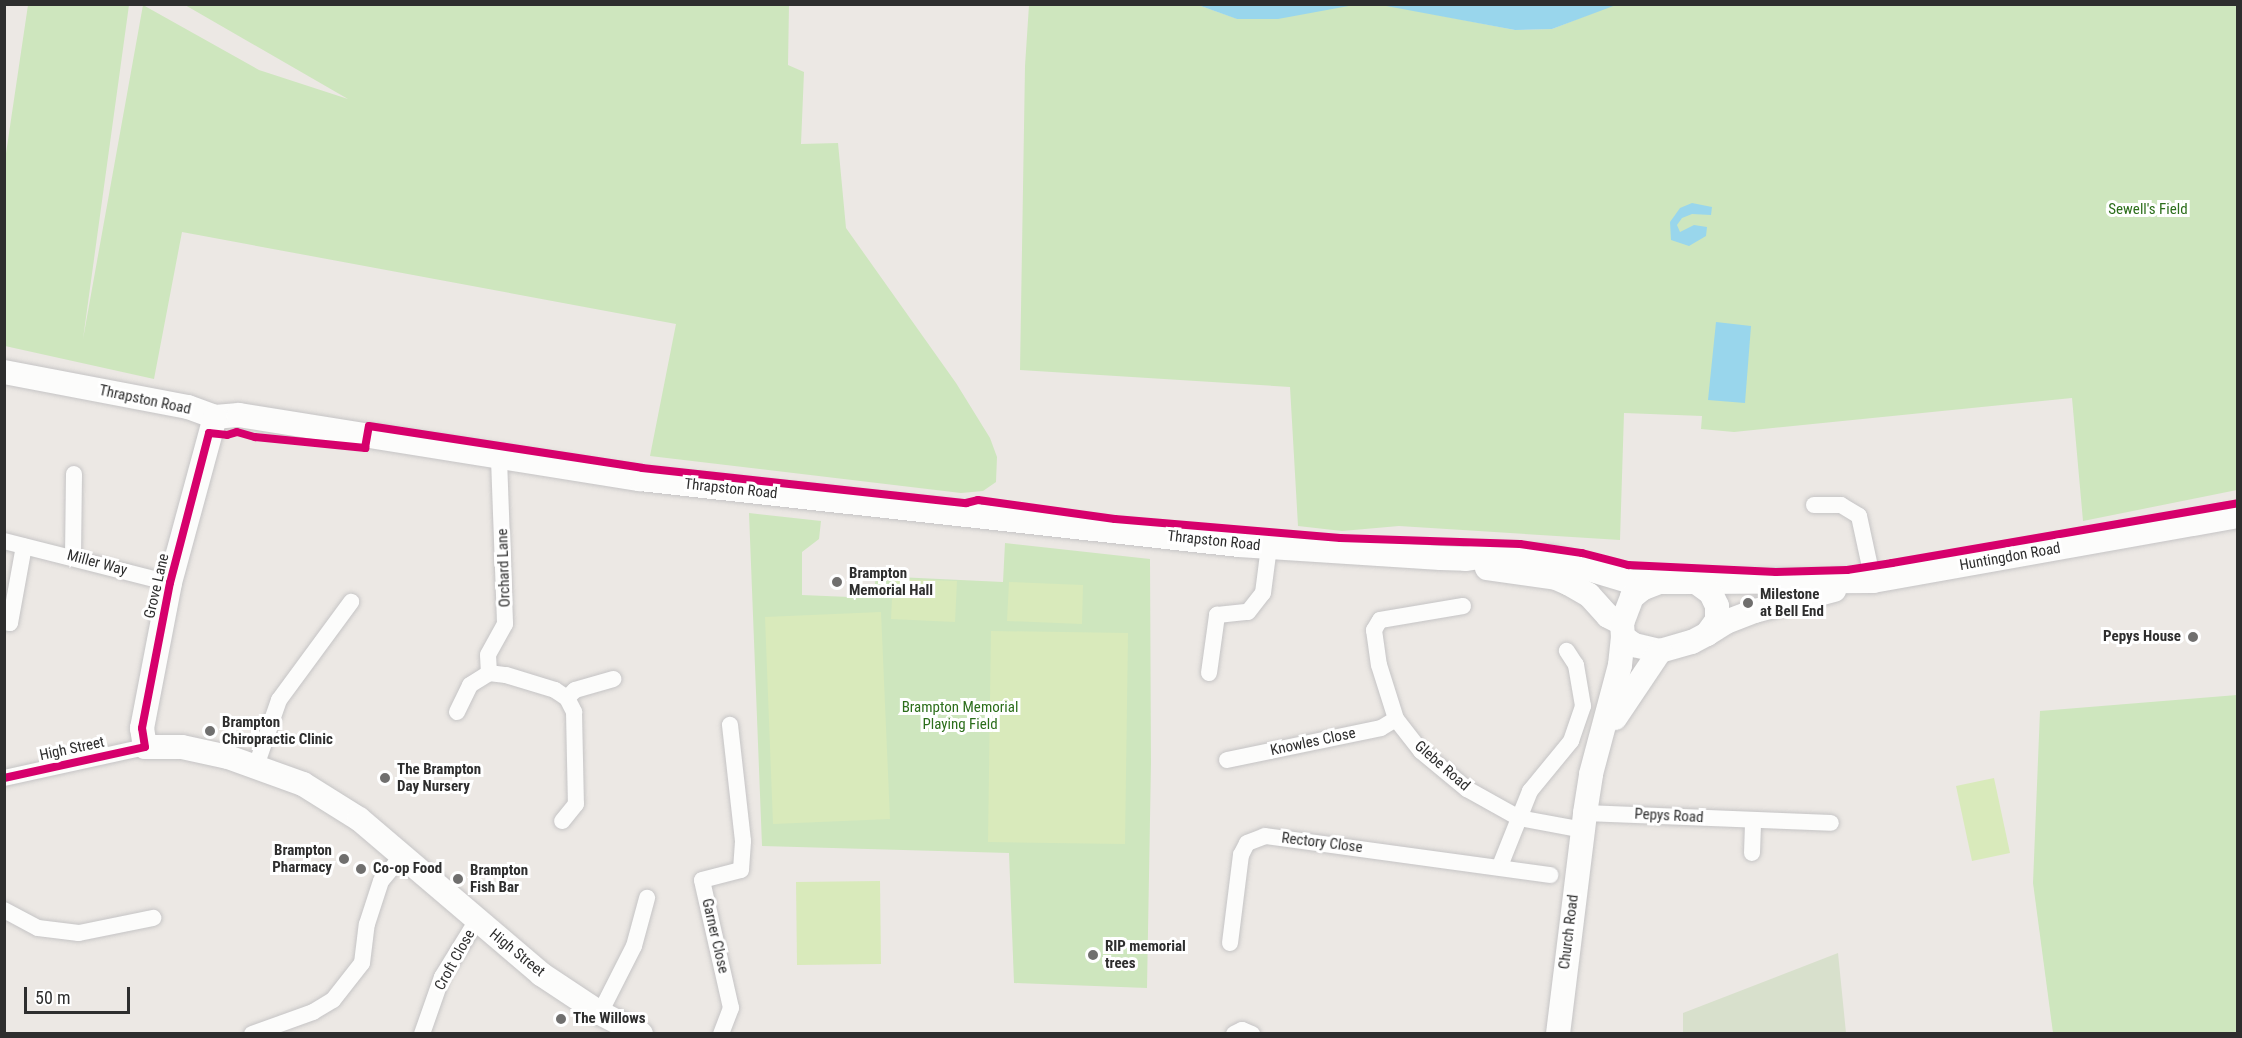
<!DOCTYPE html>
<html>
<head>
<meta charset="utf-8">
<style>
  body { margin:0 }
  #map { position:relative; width:2242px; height:1038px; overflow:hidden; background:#ece8e4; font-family:"Roboto Condensed",sans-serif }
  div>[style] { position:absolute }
  .green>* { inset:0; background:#cee6be }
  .cemetery>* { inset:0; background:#d8e0cc }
  .pitch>* { inset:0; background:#d9eabb }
  .water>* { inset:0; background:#99d6ec }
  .roads { filter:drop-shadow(0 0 2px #c5c4c5) drop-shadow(0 0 2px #c5c4c5) }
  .street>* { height:16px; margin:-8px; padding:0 8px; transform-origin:8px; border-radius:8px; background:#fcfcfb }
  .secondary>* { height:24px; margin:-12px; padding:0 12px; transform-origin:12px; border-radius:12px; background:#fcfcfb }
  .cycleway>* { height:8px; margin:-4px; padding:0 4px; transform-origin:4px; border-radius:4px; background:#d6006c }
  .dots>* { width:16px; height:16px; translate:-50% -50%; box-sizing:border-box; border:3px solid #fff; border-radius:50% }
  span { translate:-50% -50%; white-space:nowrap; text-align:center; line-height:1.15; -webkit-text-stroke:6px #fff; paint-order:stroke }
  .park-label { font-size:15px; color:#2c6e1b }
  .street-label { font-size:15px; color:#2e2e2e }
  .poi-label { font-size:15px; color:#2e2e2e; font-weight:700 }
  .left { translate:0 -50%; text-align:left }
  .right { translate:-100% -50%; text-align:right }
  .frame { position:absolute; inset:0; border:6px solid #2e2e2e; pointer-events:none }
  .scale { position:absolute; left:24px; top:987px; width:106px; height:27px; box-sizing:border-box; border:3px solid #2e2e2e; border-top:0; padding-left:8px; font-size:18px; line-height:21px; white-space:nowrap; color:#2e2e2e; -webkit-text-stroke:4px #fff; paint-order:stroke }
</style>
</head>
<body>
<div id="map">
  <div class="green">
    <div style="clip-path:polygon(1381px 4px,1515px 30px,1552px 29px,1616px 4px,2237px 5px,2237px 490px,2083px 521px,2072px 398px,1734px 432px,1701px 429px,1702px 416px,1624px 413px,1620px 540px,1399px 526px,1342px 531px,1298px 526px,1290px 387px,1020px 370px,1025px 66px,1029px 5px,1198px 5px,1238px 19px,1354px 5px)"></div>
    <div style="clip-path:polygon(28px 5px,129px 5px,83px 339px,143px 5px,259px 70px,348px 99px,185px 5px,789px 5px,788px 65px,804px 72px,801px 144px,838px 143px,846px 228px,956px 383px,990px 438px,997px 457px,996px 482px,983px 491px,961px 493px,650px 456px,676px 324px,182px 232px,154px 379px,5px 346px,5px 160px)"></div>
    <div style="clip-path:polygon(749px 513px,821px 521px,819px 539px,802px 552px,802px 595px,873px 598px,876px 576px,1003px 582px,1005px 543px,1150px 559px,1151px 763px,1147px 988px,1014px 983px,1009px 853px,762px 846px)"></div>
    <div style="clip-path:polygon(2237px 695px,2237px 1033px,2053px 1033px,2033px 883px,2040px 711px)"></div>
  </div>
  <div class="cemetery">
    <div style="clip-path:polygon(1838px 953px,1846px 1033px,1683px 1033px,1683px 1013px)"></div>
  </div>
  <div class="pitch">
    <div style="clip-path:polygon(893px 579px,957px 581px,955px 622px,891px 619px)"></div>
    <div style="clip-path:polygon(1009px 582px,1083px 585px,1082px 624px,1007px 621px)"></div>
    <div style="clip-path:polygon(881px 612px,890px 819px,773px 824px,765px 617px)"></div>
    <div style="clip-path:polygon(991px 631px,1128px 633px,1125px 844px,988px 842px)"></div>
    <div style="clip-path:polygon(1994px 778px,2010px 853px,1972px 861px,1956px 786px)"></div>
    <div style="clip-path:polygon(880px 881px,881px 964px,797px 965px,796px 882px)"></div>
  </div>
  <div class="water">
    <div style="clip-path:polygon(1198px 5px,1354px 5px,1278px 19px,1237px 19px)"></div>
    <div style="clip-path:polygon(1381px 5px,1616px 5px,1552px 29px,1515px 30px)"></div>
    <div style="clip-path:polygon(1692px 203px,1712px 207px,1711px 215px,1692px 214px,1682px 218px,1677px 225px,1680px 232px,1694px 225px,1707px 227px,1706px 236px,1689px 246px,1671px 240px,1670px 222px,1680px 208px)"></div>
    <div style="clip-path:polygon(1716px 322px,1751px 326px,1745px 403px,1708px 400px)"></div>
  </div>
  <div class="roads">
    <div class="street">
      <div style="left:499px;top:459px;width:165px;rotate:87.9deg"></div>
      <div style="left:505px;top:624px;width:35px;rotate:119deg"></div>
      <div style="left:488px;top:655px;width:18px;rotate:87deg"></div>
      <div style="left:489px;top:673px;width:17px;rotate:7deg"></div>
      <div style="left:506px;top:675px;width:51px;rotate:17deg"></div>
      <div style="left:555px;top:690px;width:14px;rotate:34deg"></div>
      <div style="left:567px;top:698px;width:16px;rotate:63deg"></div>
      <div style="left:574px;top:712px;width:92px;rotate:88.8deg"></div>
      <div style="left:576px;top:804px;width:22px;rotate:129deg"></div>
      <div style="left:1814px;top:505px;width:27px"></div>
      <div style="left:1841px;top:505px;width:21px;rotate:31deg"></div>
      <div style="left:1859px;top:516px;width:66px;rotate:77.8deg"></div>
      <div style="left:4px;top:541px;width:171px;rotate:14.2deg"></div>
      <div style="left:73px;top:556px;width:82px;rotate:-89.3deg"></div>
      <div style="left:1463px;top:606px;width:84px;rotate:170.4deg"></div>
      <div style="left:1380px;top:620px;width:12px;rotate:121deg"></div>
      <div style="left:1374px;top:630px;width:35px;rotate:82deg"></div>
      <div style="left:1379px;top:665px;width:57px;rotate:72.5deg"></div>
      <div style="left:1396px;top:719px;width:41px;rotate:52deg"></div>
      <div style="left:1421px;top:751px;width:60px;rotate:39.6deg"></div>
      <div style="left:1467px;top:789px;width:60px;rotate:29.1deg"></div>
      <div style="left:1519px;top:818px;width:65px;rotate:10.6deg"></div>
      <div style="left:4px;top:622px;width:6px;rotate:9deg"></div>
      <div style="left:10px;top:623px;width:78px;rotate:-79.7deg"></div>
      <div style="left:1209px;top:673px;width:59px;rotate:-82.1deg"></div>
      <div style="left:1217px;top:615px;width:31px;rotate:-6deg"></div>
      <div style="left:1248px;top:612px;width:24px;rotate:-52deg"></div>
      <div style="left:1263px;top:593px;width:46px;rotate:-82.6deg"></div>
      <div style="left:567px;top:698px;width:11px;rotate:-45deg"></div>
      <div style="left:575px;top:690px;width:40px;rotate:-16deg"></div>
      <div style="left:457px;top:712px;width:30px;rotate:-64deg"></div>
      <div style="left:470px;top:685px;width:22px;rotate:-32deg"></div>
      <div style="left:1227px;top:760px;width:157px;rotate:-11.7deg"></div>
      <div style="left:1381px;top:728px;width:17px;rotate:-31deg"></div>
      <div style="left:256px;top:766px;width:70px;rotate:-70.8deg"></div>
      <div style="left:279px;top:700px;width:122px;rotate:-53.7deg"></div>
      <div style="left:4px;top:778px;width:144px;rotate:-12.4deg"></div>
      <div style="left:1585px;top:813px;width:246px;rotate:2.3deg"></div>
      <div style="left:1752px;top:853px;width:32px;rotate:-88deg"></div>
      <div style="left:1500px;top:866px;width:81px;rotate:-68.2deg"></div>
      <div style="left:1530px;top:791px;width:65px;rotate:-50.6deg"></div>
      <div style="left:1571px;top:741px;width:37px;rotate:-71deg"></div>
      <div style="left:1583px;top:706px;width:42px;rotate:-99.7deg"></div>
      <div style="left:1576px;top:665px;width:17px;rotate:-123deg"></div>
      <div style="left:4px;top:910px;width:38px;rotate:28deg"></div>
      <div style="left:38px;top:928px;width:41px;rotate:7deg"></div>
      <div style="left:79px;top:933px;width:76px;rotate:-11.5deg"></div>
      <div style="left:1230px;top:943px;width:89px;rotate:-82.9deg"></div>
      <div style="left:1241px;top:855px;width:13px;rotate:-63deg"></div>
      <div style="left:1247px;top:843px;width:19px;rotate:-21deg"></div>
      <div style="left:1265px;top:836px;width:288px;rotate:7.8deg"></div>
      <div style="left:600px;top:1013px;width:75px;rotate:-63.1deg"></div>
      <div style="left:634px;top:946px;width:50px;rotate:-74.8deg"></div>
      <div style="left:252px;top:1034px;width:65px;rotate:-19.8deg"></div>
      <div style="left:313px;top:1012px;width:23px;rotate:-31deg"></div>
      <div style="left:333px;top:1000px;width:47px;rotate:-51.9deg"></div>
      <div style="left:362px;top:963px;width:39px;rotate:-83deg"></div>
      <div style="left:367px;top:924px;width:45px;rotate:-72deg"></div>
      <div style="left:381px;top:881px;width:33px;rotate:-50deg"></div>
      <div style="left:422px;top:1034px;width:60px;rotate:-70.7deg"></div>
      <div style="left:442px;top:977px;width:67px;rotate:-58.4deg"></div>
      <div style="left:721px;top:1034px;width:28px;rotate:-69deg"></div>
      <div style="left:731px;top:1008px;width:131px;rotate:-102.8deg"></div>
      <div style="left:702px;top:880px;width:40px;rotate:-14.4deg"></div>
      <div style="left:741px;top:870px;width:29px;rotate:-86deg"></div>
      <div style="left:743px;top:841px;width:117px;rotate:-96.4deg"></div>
      <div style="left:1234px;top:1034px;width:9px;rotate:-27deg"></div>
      <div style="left:1242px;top:1030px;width:11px;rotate:22deg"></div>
    </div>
    <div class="secondary">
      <div style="left:4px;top:372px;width:187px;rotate:10.8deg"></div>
      <div style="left:188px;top:407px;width:29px;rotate:20deg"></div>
      <div style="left:215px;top:417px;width:24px;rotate:-5deg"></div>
      <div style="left:239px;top:415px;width:406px;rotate:9.1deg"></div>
      <div style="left:640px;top:479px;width:603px;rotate:6.29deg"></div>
      <div style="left:1239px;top:545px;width:202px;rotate:3.7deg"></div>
      <div style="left:1441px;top:558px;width:24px;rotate:2deg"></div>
      <div style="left:1465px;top:559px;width:29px;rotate:-8deg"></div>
      <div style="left:1494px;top:555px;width:58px;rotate:3deg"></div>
      <div style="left:1552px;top:558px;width:84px;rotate:16.7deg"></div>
      <div style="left:1632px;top:582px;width:27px"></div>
      <div style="left:215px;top:417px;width:172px;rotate:105.2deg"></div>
      <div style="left:170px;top:583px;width:148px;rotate:100.9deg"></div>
      <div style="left:142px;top:728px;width:19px;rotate:81deg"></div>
      <div style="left:145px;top:747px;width:37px"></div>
      <div style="left:182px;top:747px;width:47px;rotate:12.3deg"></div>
      <div style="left:228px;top:757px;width:80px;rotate:19.8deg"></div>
      <div style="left:303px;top:784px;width:66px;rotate:32deg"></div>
      <div style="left:359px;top:819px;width:239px;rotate:40.4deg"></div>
      <div style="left:541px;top:974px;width:71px;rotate:33.5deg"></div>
      <div style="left:600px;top:1013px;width:46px;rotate:27.1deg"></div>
      <div style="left:1487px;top:568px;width:70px;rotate:8.2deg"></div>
      <div style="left:1556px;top:578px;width:13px;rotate:23deg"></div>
      <div style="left:1568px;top:583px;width:24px;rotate:30deg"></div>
      <div style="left:1589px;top:595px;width:28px;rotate:48deg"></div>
      <div style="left:1608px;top:616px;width:16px;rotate:27deg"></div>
      <div style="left:1696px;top:582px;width:177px;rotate:-0.3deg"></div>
      <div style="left:1873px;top:581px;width:371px;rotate:-10.1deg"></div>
      <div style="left:1707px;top:634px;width:17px;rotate:-54deg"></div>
      <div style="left:1717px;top:620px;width:14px;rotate:-90deg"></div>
      <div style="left:1717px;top:606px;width:14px;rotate:-115deg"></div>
      <div style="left:1711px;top:593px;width:19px;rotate:-144deg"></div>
      <div style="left:1696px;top:582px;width:37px;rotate:180deg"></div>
      <div style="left:1659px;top:582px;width:18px;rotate:158deg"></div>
      <div style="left:1642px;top:589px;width:13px;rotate:141deg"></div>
      <div style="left:1632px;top:597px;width:28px;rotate:111deg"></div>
      <div style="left:1622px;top:623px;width:14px;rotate:86deg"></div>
      <div style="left:1623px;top:637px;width:14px;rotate:36deg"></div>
      <div style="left:1634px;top:645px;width:27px;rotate:13deg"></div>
      <div style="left:1660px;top:651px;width:33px;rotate:-16deg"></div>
      <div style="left:1692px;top:642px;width:17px;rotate:-28deg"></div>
      <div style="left:1707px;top:634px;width:22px;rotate:-32deg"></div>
      <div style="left:1726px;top:622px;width:31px;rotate:-21deg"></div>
      <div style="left:1755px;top:611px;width:82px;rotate:-14.9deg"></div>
      <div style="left:1615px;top:718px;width:81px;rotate:-56.1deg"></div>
      <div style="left:1558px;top:1034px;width:223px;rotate:-83deg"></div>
      <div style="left:1585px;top:813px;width:39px;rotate:-81deg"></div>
      <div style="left:1591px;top:774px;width:113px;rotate:-75.1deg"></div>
      <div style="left:1620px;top:665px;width:28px;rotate:-84deg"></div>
    </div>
  </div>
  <div class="cycleway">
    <div style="left:4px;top:778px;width:144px;rotate:-12.4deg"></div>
    <div style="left:145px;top:747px;width:19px;rotate:-99deg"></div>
    <div style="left:142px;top:728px;width:148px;rotate:-79.1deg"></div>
    <div style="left:170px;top:583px;width:155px;rotate:-75.4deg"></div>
    <div style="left:209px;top:433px;width:18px;rotate:6deg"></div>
    <div style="left:227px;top:435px;width:10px;rotate:-17deg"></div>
    <div style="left:237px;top:432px;width:19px;rotate:16deg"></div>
    <div style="left:255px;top:437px;width:111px;rotate:5.7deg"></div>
    <div style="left:365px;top:448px;width:22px;rotate:-80deg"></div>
    <div style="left:369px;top:426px;width:276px;rotate:8.7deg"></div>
    <div style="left:642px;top:468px;width:326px;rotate:6.2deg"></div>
    <div style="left:966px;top:503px;width:12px;rotate:-14deg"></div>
    <div style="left:978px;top:500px;width:138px;rotate:7.9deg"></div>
    <div style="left:1115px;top:519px;width:226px;rotate:4.8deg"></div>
    <div style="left:1340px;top:538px;width:180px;rotate:1.9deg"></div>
    <div style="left:1520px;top:544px;width:63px;rotate:8.3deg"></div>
    <div style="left:1582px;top:553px;width:48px;rotate:14.6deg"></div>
    <div style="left:1628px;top:565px;width:148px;rotate:2.7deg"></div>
    <div style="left:1776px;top:572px;width:71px;rotate:-1.6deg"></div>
    <div style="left:1847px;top:570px;width:46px;rotate:-8.8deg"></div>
    <div style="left:1892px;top:563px;width:351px;rotate:-9.8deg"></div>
  </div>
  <div class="dots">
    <div style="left:837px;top:582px;background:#706f6e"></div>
    <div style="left:1748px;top:603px;background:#706f6e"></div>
    <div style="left:2193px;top:637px;background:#706f6e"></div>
    <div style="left:210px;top:731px;background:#706f6e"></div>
    <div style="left:385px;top:778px;background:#706f6e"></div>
    <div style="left:344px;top:859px;background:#706f6e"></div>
    <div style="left:361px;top:869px;background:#706f6e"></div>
    <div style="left:458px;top:879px;background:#706f6e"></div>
    <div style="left:1093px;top:955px;background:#706f6e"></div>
    <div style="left:561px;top:1019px;background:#706f6e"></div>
  </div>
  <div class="park-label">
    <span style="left:2148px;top:210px">Sewell's Field</span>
    <span style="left:960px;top:716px">Brampton Memorial<br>Playing Field</span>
  </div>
  <div class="street-label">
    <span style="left:145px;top:400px;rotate:12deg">Thrapston Road</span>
    <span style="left:731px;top:489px;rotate:6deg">Thrapston Road</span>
    <span style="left:1214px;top:541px;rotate:6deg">Thrapston Road</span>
    <span style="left:2010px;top:557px;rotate:-10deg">Huntingdon Road</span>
    <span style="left:97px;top:563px;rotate:15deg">Miller Way</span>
    <span style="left:504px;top:568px;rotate:-92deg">Orchard Lane</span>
    <span style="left:157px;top:586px;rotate:-77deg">Grove Lane</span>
    <span style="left:1313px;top:742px;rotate:-12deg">Knowles Close</span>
    <span style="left:72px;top:749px;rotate:-12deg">High Street</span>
    <span style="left:1442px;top:766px;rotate:41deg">Glebe Road</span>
    <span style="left:1669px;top:816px;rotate:3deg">Pepys Road</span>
    <span style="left:1322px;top:843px;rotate:7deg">Rectory Close</span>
    <span style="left:1569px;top:932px;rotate:-83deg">Church Road</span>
    <span style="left:715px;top:936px;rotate:77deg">Garner Close</span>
    <span style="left:517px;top:953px;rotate:39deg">High Street</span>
    <span style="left:455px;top:960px;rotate:-61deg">Croft Close</span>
  </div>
  <div class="poi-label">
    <span class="left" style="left:849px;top:582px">Brampton<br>Memorial Hall</span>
    <span class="left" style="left:1760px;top:603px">Milestone<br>at Bell End</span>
    <span class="right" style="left:2181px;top:637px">Pepys House</span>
    <span class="left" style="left:222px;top:731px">Brampton<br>Chiropractic Clinic</span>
    <span class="left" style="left:397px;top:778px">The Brampton<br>Day Nursery</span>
    <span class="right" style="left:332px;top:859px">Brampton<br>Pharmacy</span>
    <span class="left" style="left:373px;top:869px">Co-op Food</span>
    <span class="left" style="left:470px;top:879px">Brampton<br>Fish Bar</span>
    <span class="left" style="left:1105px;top:955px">RIP memorial<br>trees</span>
    <span class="left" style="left:573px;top:1019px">The Willows</span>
  </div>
  <div class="frame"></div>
  <div class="scale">50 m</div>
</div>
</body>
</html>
